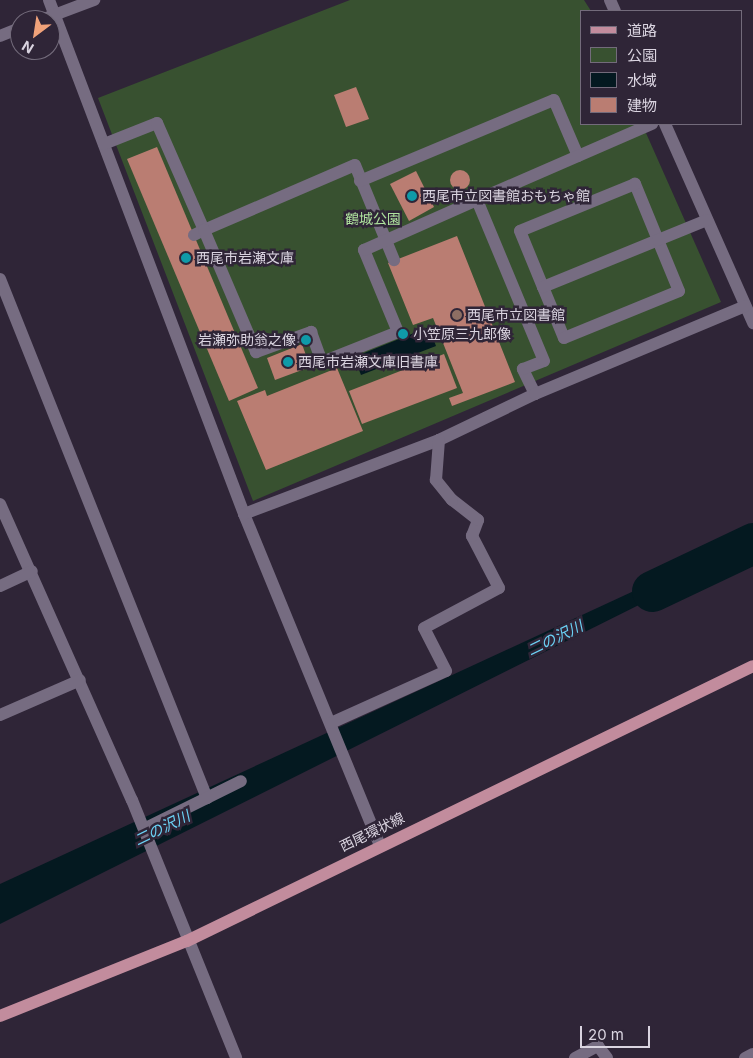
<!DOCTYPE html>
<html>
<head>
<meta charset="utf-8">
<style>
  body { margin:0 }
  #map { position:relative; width:753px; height:1058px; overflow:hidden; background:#2f2537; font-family:Inter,"Noto Sans JP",sans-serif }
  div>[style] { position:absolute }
  .green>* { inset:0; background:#385130 }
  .water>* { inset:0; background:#041920 }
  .river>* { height:41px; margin:-20.5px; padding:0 20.5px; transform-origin:20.5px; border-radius:20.5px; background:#041920 }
  .building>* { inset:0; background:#ba7d72 }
  .round { border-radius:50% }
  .minor>* { height:12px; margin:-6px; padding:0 6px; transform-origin:6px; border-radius:6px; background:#766c81 }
  .major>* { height:12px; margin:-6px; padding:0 6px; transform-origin:6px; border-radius:6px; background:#c28c9d }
  .dots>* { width:14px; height:14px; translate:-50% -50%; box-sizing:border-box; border:2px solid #2f2537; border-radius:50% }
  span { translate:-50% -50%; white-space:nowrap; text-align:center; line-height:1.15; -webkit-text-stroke:5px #2f2537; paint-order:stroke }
  .poi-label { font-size:14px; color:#dad4e0 }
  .left { translate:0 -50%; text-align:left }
  .right { translate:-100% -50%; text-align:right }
  .park-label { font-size:14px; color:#aee29d }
  .street-label { font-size:14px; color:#dad4e0 }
  .water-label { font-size:15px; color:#6bd2f5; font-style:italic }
  .legend { position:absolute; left:580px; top:10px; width:162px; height:115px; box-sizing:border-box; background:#2f2537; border:1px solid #736b7b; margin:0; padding:6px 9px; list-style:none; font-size:15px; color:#dad4e0 }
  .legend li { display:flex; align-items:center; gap:10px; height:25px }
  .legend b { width:25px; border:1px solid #736b7b }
  .north { position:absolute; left:10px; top:10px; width:50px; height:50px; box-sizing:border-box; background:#2f2537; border:1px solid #736b7b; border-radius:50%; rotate:211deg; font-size:14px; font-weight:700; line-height:20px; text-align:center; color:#dad4e0 }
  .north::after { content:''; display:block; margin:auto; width:18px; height:22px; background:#f0a27a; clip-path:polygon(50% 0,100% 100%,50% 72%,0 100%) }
  .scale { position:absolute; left:580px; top:1026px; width:70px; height:22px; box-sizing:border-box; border:2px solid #dad4e0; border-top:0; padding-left:6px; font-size:15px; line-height:18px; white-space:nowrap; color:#dad4e0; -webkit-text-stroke:4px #2f2537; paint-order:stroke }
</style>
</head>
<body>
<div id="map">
  <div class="green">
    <div style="clip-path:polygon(350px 0,584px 0,591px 11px,582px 11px,582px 124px,642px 124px,721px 302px,253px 501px,98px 98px)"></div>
  </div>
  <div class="water">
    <div style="clip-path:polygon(429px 327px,436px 346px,361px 375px,354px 357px)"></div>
    <div style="clip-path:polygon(703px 559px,703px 573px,0 924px,0 884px)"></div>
  </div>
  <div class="river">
    <div style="left:652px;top:591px;width:112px;rotate:-25.4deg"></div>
  </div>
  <div class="building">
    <div style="clip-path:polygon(356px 87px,369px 119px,346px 127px,334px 95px)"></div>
    <div style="clip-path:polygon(157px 147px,258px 388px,229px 401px,127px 159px)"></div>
    <div class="round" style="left:450px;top:170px;width:20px;height:20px"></div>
    <div style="clip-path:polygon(416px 171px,434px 207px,409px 221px,390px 184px)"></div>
    <div style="clip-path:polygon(457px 236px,515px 382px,452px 406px,449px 398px,463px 393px,433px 318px,413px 325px,388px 263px)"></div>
    <div style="clip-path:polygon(302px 344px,310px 367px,275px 380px,267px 358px)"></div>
    <div style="clip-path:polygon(444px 354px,457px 388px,362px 424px,349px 391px)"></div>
    <div style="clip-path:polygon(337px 368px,363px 431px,266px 470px,237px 401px,265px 390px,267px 396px)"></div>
  </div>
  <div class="minor">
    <div style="left:49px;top:0;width:550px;rotate:69.22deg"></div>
    <div style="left:244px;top:514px;width:358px;rotate:67.7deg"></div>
    <div style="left:610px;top:0;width:12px;rotate:66deg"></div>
    <div style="left:41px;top:20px;width:57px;rotate:-20.7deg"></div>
    <div style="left:0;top:36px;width:22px;rotate:-22deg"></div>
    <div style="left:665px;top:124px;width:218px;rotate:66.1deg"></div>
    <div style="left:104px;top:144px;width:57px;rotate:-21.6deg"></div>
    <div style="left:157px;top:123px;width:117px;rotate:66.3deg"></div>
    <div style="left:204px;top:230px;width:164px;rotate:-23.3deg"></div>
    <div style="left:355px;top:165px;width:103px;rotate:67.7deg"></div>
    <div style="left:360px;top:181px;width:210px;rotate:-22.7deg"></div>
    <div style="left:554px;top:100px;width:61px;rotate:66.8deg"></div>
    <div style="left:194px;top:235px;width:11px;rotate:-27deg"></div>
    <div style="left:204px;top:230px;width:133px;rotate:66.9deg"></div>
    <div style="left:256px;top:352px;width:59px;rotate:-20deg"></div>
    <div style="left:311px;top:332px;width:32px;rotate:70deg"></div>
    <div style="left:322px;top:362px;width:82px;rotate:-21.5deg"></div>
    <div style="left:398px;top:332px;width:89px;rotate:-112.5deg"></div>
    <div style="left:364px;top:250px;width:124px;rotate:-23.9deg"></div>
    <div style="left:0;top:279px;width:559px;rotate:68.26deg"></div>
    <div style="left:543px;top:287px;width:55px;rotate:67.6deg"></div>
    <div style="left:564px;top:338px;width:124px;rotate:-22.2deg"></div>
    <div style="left:679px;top:291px;width:55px;rotate:-112.4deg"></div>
    <div style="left:658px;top:240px;width:61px;rotate:-112.3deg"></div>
    <div style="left:635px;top:184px;width:124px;rotate:157.8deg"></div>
    <div style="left:520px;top:231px;width:61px;rotate:67.7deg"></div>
    <div style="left:543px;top:287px;width:124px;rotate:-22.2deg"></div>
    <div style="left:658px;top:240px;width:53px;rotate:-22.2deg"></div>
    <div style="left:535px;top:394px;width:28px;rotate:-116deg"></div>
    <div style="left:523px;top:369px;width:22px;rotate:-21deg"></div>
    <div style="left:544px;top:361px;width:174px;rotate:-112.6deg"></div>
    <div style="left:477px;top:200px;width:191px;rotate:-23.5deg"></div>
    <div style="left:0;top:504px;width:324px;rotate:66deg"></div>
    <div style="left:132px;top:800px;width:278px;rotate:68deg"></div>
    <div style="left:244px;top:514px;width:209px;rotate:-20.8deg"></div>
    <div style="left:439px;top:440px;width:106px;rotate:-25.6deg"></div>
    <div style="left:535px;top:394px;width:228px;rotate:-22.7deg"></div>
    <div style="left:0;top:586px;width:35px;rotate:-25deg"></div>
    <div style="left:0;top:715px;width:87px;rotate:-23.6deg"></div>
    <div style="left:331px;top:723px;width:126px;rotate:-24.3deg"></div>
    <div style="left:446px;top:671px;width:48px;rotate:-117.1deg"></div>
    <div style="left:424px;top:628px;width:85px;rotate:-28.1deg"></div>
    <div style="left:499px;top:588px;width:59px;rotate:-117.4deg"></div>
    <div style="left:472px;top:536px;width:17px;rotate:-69deg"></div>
    <div style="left:478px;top:520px;width:33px;rotate:-142deg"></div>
    <div style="left:452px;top:500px;width:26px;rotate:-129deg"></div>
    <div style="left:436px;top:480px;width:40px;rotate:-85.7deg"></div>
    <div style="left:144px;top:829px;width:108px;rotate:-26.3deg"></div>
    <div style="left:575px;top:1058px;width:26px;rotate:-28deg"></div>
    <div style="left:598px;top:1046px;width:15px;rotate:53deg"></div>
    <div style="left:745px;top:1058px;width:9px;rotate:-27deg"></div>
  </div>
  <div class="major">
    <div style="left:0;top:1016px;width:201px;rotate:-21.9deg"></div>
    <div style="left:187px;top:941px;width:629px;rotate:-25.91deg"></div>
  </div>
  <div class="dots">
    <div style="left:412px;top:196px;background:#0f9aa8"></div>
    <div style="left:186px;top:258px;background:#0f9aa8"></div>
    <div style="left:457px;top:315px;background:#8d6e63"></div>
    <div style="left:403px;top:334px;background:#0f9aa8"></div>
    <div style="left:306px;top:340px;background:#0f9aa8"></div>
    <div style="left:288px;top:362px;background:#0f9aa8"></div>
  </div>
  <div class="poi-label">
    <span class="left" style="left:422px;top:196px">西尾市立図書館おもちゃ館</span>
    <span class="left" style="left:196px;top:258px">西尾市岩瀬文庫</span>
    <span class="left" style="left:467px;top:315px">西尾市立図書館</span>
    <span class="left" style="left:413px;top:334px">小笠原三九郎像</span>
    <span class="right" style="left:296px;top:340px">岩瀬弥助翁之像</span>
    <span class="left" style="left:298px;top:362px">西尾市岩瀬文庫旧書庫</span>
  </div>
  <div class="park-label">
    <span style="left:373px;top:219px">鶴城公園</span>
  </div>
  <div class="street-label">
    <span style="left:372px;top:832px;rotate:-26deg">西尾環状線</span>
  </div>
  <div class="water-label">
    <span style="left:555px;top:638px;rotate:-26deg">二の沢川</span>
    <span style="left:162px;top:828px;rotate:-26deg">二の沢川</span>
  </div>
  <ul class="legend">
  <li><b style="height:6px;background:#c28c9d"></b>道路</li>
  <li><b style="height:14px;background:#385130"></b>公園</li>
  <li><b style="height:14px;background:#041920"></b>水域</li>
  <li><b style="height:14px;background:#ba7d72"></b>建物</li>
  </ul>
  <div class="north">N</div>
  <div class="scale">20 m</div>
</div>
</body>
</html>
